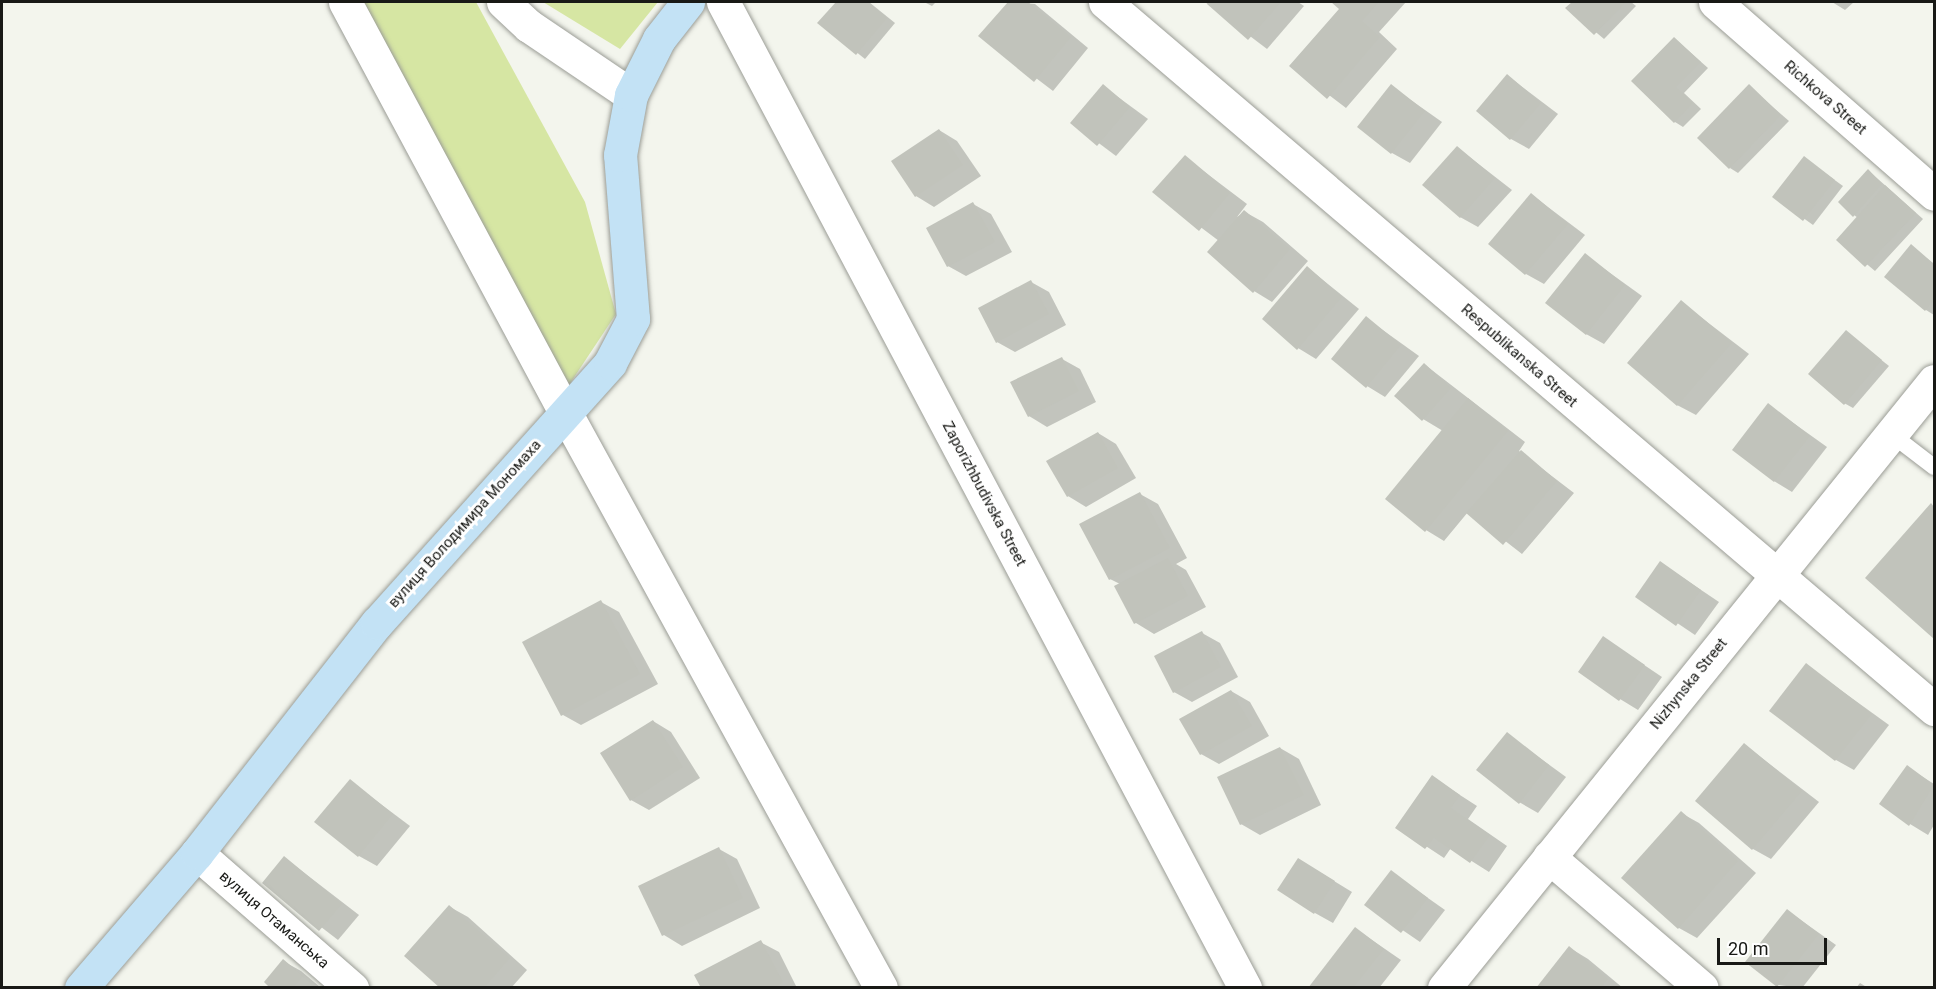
<!DOCTYPE html>
<html>
<head>
<meta charset="utf-8">
<style>
  body { margin:0 }
  #map { position:relative; width:1936px; height:989px; overflow:hidden; background:#f3f5ed; font-family:Roboto,sans-serif }
  div>[style] { position:absolute }
  .green>* { inset:0; background:#d6e6a3 }
  .shadow>* { inset:0; background:#0003 }
  .building>* { inset:0; background:#c1c3bb }
  .roads { filter:drop-shadow(0 0 2px #9b9d96) drop-shadow(0 0 2px #9b9d96) }
  .lane>* { height:16px; margin:-8px; padding:0 8px; transform-origin:8px; border-radius:8px; background:#fff }
  .street>* { height:33px; margin:-16.5px; padding:0 16.5px; transform-origin:16.5px; border-radius:16.5px; background:#fff }
  .secondary>* { height:33px; margin:-16.5px; padding:0 16.5px; transform-origin:16.5px; border-radius:16.5px; background:#c3e2f5 }
  span { translate:-50% -50%; white-space:nowrap; text-align:center; line-height:1.15; -webkit-text-stroke:6px #fff; paint-order:stroke }
  .street-label { font-size:15px; color:#181916 }
  .frame { position:absolute; inset:0; border:3px solid #181916; pointer-events:none }
  .scale { position:absolute; left:1717px; top:938px; width:110px; height:27px; box-sizing:border-box; border:3px solid #181916; border-top:0; padding-left:8px; font-size:18px; line-height:21px; white-space:nowrap; color:#181916; -webkit-text-stroke:4px #fff; paint-order:stroke }
</style>
</head>
<body>
<div id="map">
  <div class="green">
    <div style="clip-path:polygon(363px 2px,476px 2px,585px 202px,616px 314px,567px 388px)"></div>
    <div style="clip-path:polygon(543px 2px,658px 2px,620px 49px)"></div>
  </div>
  <div class="shadow">
    <div style="clip-path:polygon(838px 2px,869px 2px,895px 23px,865px 59px,820px 23px)"></div>
    <div style="clip-path:polygon(924px 2px,936px 2px,932px 6px)"></div>
    <div style="clip-path:polygon(1010px 2px,1035px 4px,1088px 48px,1053px 91px,981px 36px)"></div>
    <div style="clip-path:polygon(1205px 2px,1298px 2px,1304px 6px,1267px 49px)"></div>
    <div style="clip-path:polygon(1333px 2px,1406px 2px,1379px 32px,1397px 49px,1346px 108px,1291px 66px,1341px 9px)"></div>
    <div style="clip-path:polygon(1574px 2px,1631px 2px,1636px 6px,1604px 39px,1567px 8px)"></div>
    <div style="clip-path:polygon(1832px 2px,1854px 2px,1845px 10px)"></div>
    <div style="clip-path:polygon(1675px 39px,1708px 68px,1684px 93px,1701px 109px,1683px 127px,1675px 122px)"></div>
    <div style="clip-path:polygon(1508px 76px,1558px 114px,1529px 149px,1511px 139px)"></div>
    <div style="clip-path:polygon(1103px 86px,1148px 119px,1116px 156px,1072px 123px)"></div>
    <div style="clip-path:polygon(1391px 86px,1442px 122px,1410px 163px,1392px 153px)"></div>
    <div style="clip-path:polygon(1749px 86px,1789px 121px,1738px 173px,1730px 168px)"></div>
    <div style="clip-path:polygon(939px 130px,957px 141px,981px 176px,934px 207px,916px 196px)"></div>
    <div style="clip-path:polygon(1458px 148px,1512px 190px,1478px 227px,1460px 217px)"></div>
    <div style="clip-path:polygon(1185px 157px,1247px 204px,1237px 217px,1245px 212px,1263px 222px,1308px 261px,1272px 302px,1254px 291px,1219px 241px,1154px 192px)"></div>
    <div style="clip-path:polygon(1804px 158px,1843px 186px,1813px 225px,1774px 197px)"></div>
    <div style="clip-path:polygon(1869px 171px,1923px 219px,1875px 271px,1838px 240px,1858px 218px,1854px 215px)"></div>
    <div style="clip-path:polygon(1532px 195px,1585px 235px,1544px 284px,1526px 274px)"></div>
    <div style="clip-path:polygon(973px 204px,991px 214px,1012px 252px,966px 276px,948px 266px)"></div>
    <div style="clip-path:polygon(1911px 246px,1934px 264px,1934px 315px,1926px 310px)"></div>
    <div style="clip-path:polygon(1585px 255px,1642px 296px,1604px 344px,1586px 334px)"></div>
    <div style="clip-path:polygon(1308px 268px,1359px 309px,1316px 359px,1298px 348px)"></div>
    <div style="clip-path:polygon(1031px 282px,1049px 292px,1066px 325px,1015px 352px,997px 342px)"></div>
    <div style="clip-path:polygon(1681px 302px,1749px 354px,1696px 415px,1677px 405px)"></div>
    <div style="clip-path:polygon(1366px 318px,1419px 356px,1385px 397px,1367px 386px)"></div>
    <div style="clip-path:polygon(1846px 332px,1889px 366px,1853px 408px,1844px 403px)"></div>
    <div style="clip-path:polygon(1062px 359px,1080px 369px,1096px 402px,1047px 427px,1029px 416px)"></div>
    <div style="clip-path:polygon(1424px 364px,1525px 442px,1519px 451px,1574px 493px,1522px 554px,1468px 512px,1444px 541px,1426px 530px,1443px 431px,1423px 419px)"></div>
    <div style="clip-path:polygon(1768px 405px,1827px 447px,1792px 492px,1774px 481px)"></div>
    <div style="clip-path:polygon(1098px 433px,1116px 444px,1136px 478px,1086px 507px,1068px 496px)"></div>
    <div style="clip-path:polygon(1140px 494px,1158px 504px,1187px 558px,1176px 564px,1186px 570px,1206px 607px,1154px 634px,1136px 623px,1116px 586px,1120px 584px,1110px 579px)"></div>
    <div style="clip-path:polygon(1931px 505px,1934px 507px,1934px 637px,1867px 578px)"></div>
    <div style="clip-path:polygon(1661px 563px,1719px 602px,1695px 635px,1637px 596px)"></div>
    <div style="clip-path:polygon(601px 602px,619px 612px,658px 684px,581px 725px,563px 715px)"></div>
    <div style="clip-path:polygon(1202px 633px,1220px 643px,1238px 677px,1192px 702px,1174px 692px)"></div>
    <div style="clip-path:polygon(1604px 638px,1662px 677px,1638px 710px,1620px 699px)"></div>
    <div style="clip-path:polygon(1806px 665px,1889px 725px,1854px 770px,1836px 760px)"></div>
    <div style="clip-path:polygon(1231px 691px,1250px 702px,1269px 736px,1219px 764px,1201px 754px)"></div>
    <div style="clip-path:polygon(653px 721px,671px 732px,700px 778px,649px 810px,631px 800px)"></div>
    <div style="clip-path:polygon(1507px 734px,1566px 777px,1538px 813px,1519px 802px)"></div>
    <div style="clip-path:polygon(1745px 745px,1819px 802px,1771px 859px,1753px 849px)"></div>
    <div style="clip-path:polygon(1280px 748px,1299px 759px,1321px 805px,1260px 835px,1241px 824px)"></div>
    <div style="clip-path:polygon(1907px 767px,1934px 784px,1934px 825px,1928px 835px,1910px 824px)"></div>
    <div style="clip-path:polygon(1432px 777px,1477px 806px,1468px 819px,1507px 846px,1489px 872px,1451px 848px,1444px 858px,1397px 827px)"></div>
    <div style="clip-path:polygon(350px 781px,410px 826px,377px 866px,359px 856px)"></div>
    <div style="clip-path:polygon(1681px 813px,1699px 823px,1756px 873px,1697px 938px,1679px 928px,1623px 878px)"></div>
    <div style="clip-path:polygon(719px 849px,737px 859px,760px 908px,682px 946px,664px 935px,640px 887px)"></div>
    <div style="clip-path:polygon(285px 858px,359px 915px,338px 940px,264px 883px)"></div>
    <div style="clip-path:polygon(1316px 870px,1352px 892px,1333px 923px,1315px 913px)"></div>
    <div style="clip-path:polygon(1391px 872px,1445px 910px,1420px 942px,1366px 905px)"></div>
    <div style="clip-path:polygon(450px 907px,468px 917px,527px 970px,511px 988px,442px 988px)"></div>
    <div style="clip-path:polygon(1788px 911px,1836px 945px,1802px 988px,1778px 985px)"></div>
    <div style="clip-path:polygon(1356px 929px,1401px 960px,1379px 988px,1312px 988px)"></div>
    <div style="clip-path:polygon(760px 942px,779px 952px,797px 988px,702px 988px)"></div>
    <div style="clip-path:polygon(1570px 948px,1588px 959px,1623px 988px,1538px 988px)"></div>
    <div style="clip-path:polygon(283px 961px,301px 971px,320px 987px,273px 988px)"></div>
    <div style="clip-path:polygon(1860px 983px,1868px 988px,1856px 988px)"></div>
  </div>
  <div class="building">
    <div style="clip-path:polygon(836px 2px,868px 2px,887px 18px,856px 55px,817px 23px)"></div>
    <div style="clip-path:polygon(1008px 2px,1028px 2px,1071px 37px,1034px 82px,978px 36px)"></div>
    <div style="clip-path:polygon(1209px 2px,1281px 2px,1248px 40px,1207px 4px)"></div>
    <div style="clip-path:polygon(1331px 2px,1379px 2px,1362px 21px,1380px 37px,1327px 99px,1289px 66px,1339px 9px)"></div>
    <div style="clip-path:polygon(1572px 2px,1626px 2px,1594px 35px,1565px 8px)"></div>
    <div style="clip-path:polygon(1674px 37px,1701px 62px,1676px 87px,1693px 103px,1674px 123px,1631px 81px)"></div>
    <div style="clip-path:polygon(1507px 74px,1541px 103px,1510px 140px,1476px 111px)"></div>
    <div style="clip-path:polygon(1103px 84px,1130px 107px,1097px 146px,1070px 123px)"></div>
    <div style="clip-path:polygon(1391px 84px,1425px 111px,1391px 154px,1357px 127px)"></div>
    <div style="clip-path:polygon(1749px 84px,1781px 115px,1729px 169px,1697px 138px)"></div>
    <div style="clip-path:polygon(939px 129px,963px 165px,915px 197px,891px 161px)"></div>
    <div style="clip-path:polygon(1457px 146px,1495px 178px,1460px 218px,1422px 185px)"></div>
    <div style="clip-path:polygon(1185px 155px,1230px 193px,1199px 231px,1152px 192px)"></div>
    <div style="clip-path:polygon(1804px 156px,1835px 180px,1803px 221px,1772px 197px)"></div>
    <div style="clip-path:polygon(1868px 169px,1882px 184px,1853px 217px,1838px 202px)"></div>
    <div style="clip-path:polygon(1885px 185px,1916px 213px,1865px 267px,1836px 240px)"></div>
    <div style="clip-path:polygon(1531px 193px,1568px 224px,1525px 275px,1488px 244px)"></div>
    <div style="clip-path:polygon(973px 202px,995px 242px,947px 267px,926px 228px)"></div>
    <div style="clip-path:polygon(1244px 210px,1290px 249px,1253px 293px,1207px 252px)"></div>
    <div style="clip-path:polygon(1911px 244px,1934px 264px,1934px 300px,1925px 311px,1884px 277px)"></div>
    <div style="clip-path:polygon(1585px 253px,1625px 285px,1586px 335px,1545px 303px)"></div>
    <div style="clip-path:polygon(1307px 266px,1342px 297px,1297px 350px,1262px 319px)"></div>
    <div style="clip-path:polygon(1031px 280px,1049px 314px,996px 343px,978px 308px)"></div>
    <div style="clip-path:polygon(1681px 300px,1732px 343px,1677px 406px,1627px 363px)"></div>
    <div style="clip-path:polygon(1366px 316px,1401px 345px,1366px 388px,1331px 359px)"></div>
    <div style="clip-path:polygon(1846px 330px,1882px 360px,1844px 405px,1808px 374px)"></div>
    <div style="clip-path:polygon(1062px 357px,1079px 391px,1028px 417px,1010px 382px)"></div>
    <div style="clip-path:polygon(1424px 363px,1451px 388px,1422px 421px,1394px 396px)"></div>
    <div style="clip-path:polygon(1468px 398px,1508px 431px,1425px 532px,1385px 499px)"></div>
    <div style="clip-path:polygon(1768px 403px,1810px 436px,1774px 482px,1732px 450px)"></div>
    <div style="clip-path:polygon(1098px 432px,1118px 468px,1067px 497px,1046px 461px)"></div>
    <div style="clip-path:polygon(1521px 450px,1557px 481px,1503px 545px,1466px 513px)"></div>
    <div style="clip-path:polygon(1140px 492px,1170px 548px,1109px 580px,1079px 524px)"></div>
    <div style="clip-path:polygon(1931px 503px,1934px 507px,1934px 639px,1865px 578px)"></div>
    <div style="clip-path:polygon(1168px 558px,1188px 596px,1134px 624px,1114px 586px)"></div>
    <div style="clip-path:polygon(1660px 561px,1701px 590px,1676px 626px,1635px 597px)"></div>
    <div style="clip-path:polygon(601px 600px,640px 674px,561px 716px,522px 642px)"></div>
    <div style="clip-path:polygon(1202px 631px,1221px 667px,1173px 693px,1154px 656px)"></div>
    <div style="clip-path:polygon(1603px 636px,1645px 665px,1619px 701px,1578px 672px)"></div>
    <div style="clip-path:polygon(1806px 663px,1872px 714px,1835px 761px,1769px 711px)"></div>
    <div style="clip-path:polygon(1231px 690px,1252px 726px,1200px 755px,1179px 719px)"></div>
    <div style="clip-path:polygon(653px 720px,683px 767px,630px 801px,600px 753px)"></div>
    <div style="clip-path:polygon(1507px 732px,1549px 765px,1519px 804px,1476px 770px)"></div>
    <div style="clip-path:polygon(1744px 743px,1802px 791px,1752px 850px,1695px 801px)"></div>
    <div style="clip-path:polygon(1280px 747px,1304px 795px,1240px 825px,1217px 777px)"></div>
    <div style="clip-path:polygon(1907px 765px,1934px 785px,1909px 826px,1879px 804px)"></div>
    <div style="clip-path:polygon(1432px 775px,1460px 795px,1451px 808px,1490px 835px,1470px 863px,1434px 838px,1425px 849px,1395px 828px)"></div>
    <div style="clip-path:polygon(350px 779px,393px 814px,358px 857px,314px 822px)"></div>
    <div style="clip-path:polygon(1681px 811px,1738px 861px,1678px 929px,1621px 878px)"></div>
    <div style="clip-path:polygon(719px 847px,743px 898px,662px 936px,638px 886px)"></div>
    <div style="clip-path:polygon(284px 856px,342px 904px,319px 931px,262px 883px)"></div>
    <div style="clip-path:polygon(1298px 858px,1335px 881px,1314px 914px,1277px 890px)"></div>
    <div style="clip-path:polygon(1391px 870px,1428px 898px,1401px 933px,1364px 905px)"></div>
    <div style="clip-path:polygon(449px 905px,510px 958px,484px 988px,440px 988px,404px 956px)"></div>
    <div style="clip-path:polygon(1787px 909px,1819px 934px,1777px 987px,1745px 962px)"></div>
    <div style="clip-path:polygon(1355px 927px,1384px 949px,1353px 988px,1308px 988px)"></div>
    <div style="clip-path:polygon(761px 940px,783px 982px,773px 988px,701px 988px,694px 975px)"></div>
    <div style="clip-path:polygon(1569px 946px,1608px 979px,1601px 988px,1536px 988px)"></div>
    <div style="clip-path:polygon(283px 959px,303px 976px,293px 988px,270px 988px,264px 982px)"></div>
  </div>
  <div class="roads">
    <div class="lane">
      <div style="left:1891px;top:434px;width:54px;rotate:37.5deg"></div>
    </div>
    <div class="street">
      <div style="left:345px;top:2px;width:465px;rotate:61.8deg"></div>
      <div style="left:565px;top:412px;width:657px;rotate:61.25deg"></div>
      <div style="left:503px;top:2px;width:35px;rotate:43deg"></div>
      <div style="left:529px;top:26px;width:123px;rotate:34.1deg"></div>
      <div style="left:723px;top:2px;width:1116px;rotate:62.1deg"></div>
      <div style="left:1105px;top:2px;width:1090px;rotate:40.46deg"></div>
      <div style="left:1715px;top:2px;width:291px;rotate:41.2deg"></div>
      <div style="left:197px;top:853px;width:206px;rotate:41.1deg"></div>
      <div style="left:1549px;top:857px;width:201px;rotate:40.6deg"></div>
      <div style="left:1444px;top:988px;width:780px;rotate:-51.09deg"></div>
    </div>
    <div class="secondary">
      <div style="left:81px;top:988px;width:178px;rotate:-49.3deg"></div>
      <div style="left:197px;top:853px;width:292px;rotate:-52deg"></div>
      <div style="left:377px;top:623px;width:349px;rotate:-48.1deg"></div>
      <div style="left:610px;top:363px;width:50px;rotate:-62.4deg"></div>
      <div style="left:633px;top:319px;width:165px;rotate:-94.5deg"></div>
      <div style="left:620px;top:155px;width:61px;rotate:-79.6deg"></div>
      <div style="left:631px;top:95px;width:63px;rotate:-63.4deg"></div>
      <div style="left:659px;top:39px;width:47px;rotate:-51.9deg"></div>
    </div>
  </div>
  <div class="street-label">
    <span style="left:1825px;top:98px;rotate:41deg">Richkova Street</span>
    <span style="left:1519px;top:356px;rotate:41deg">Respublikanska Street</span>
    <span style="left:984px;top:494px;rotate:62deg">Zaporizhbudivska Street</span>
    <span style="left:465px;top:524px;rotate:-48deg">вулиця Володимира Мономаха</span>
    <span style="left:1689px;top:684px;rotate:-51deg">Nizhynska Street</span>
    <span style="left:274px;top:920px;rotate:41deg">вулиця Отаманська</span>
  </div>
  <div class="frame"></div>
  <div class="scale">20 m</div>
</div>
</body>
</html>
